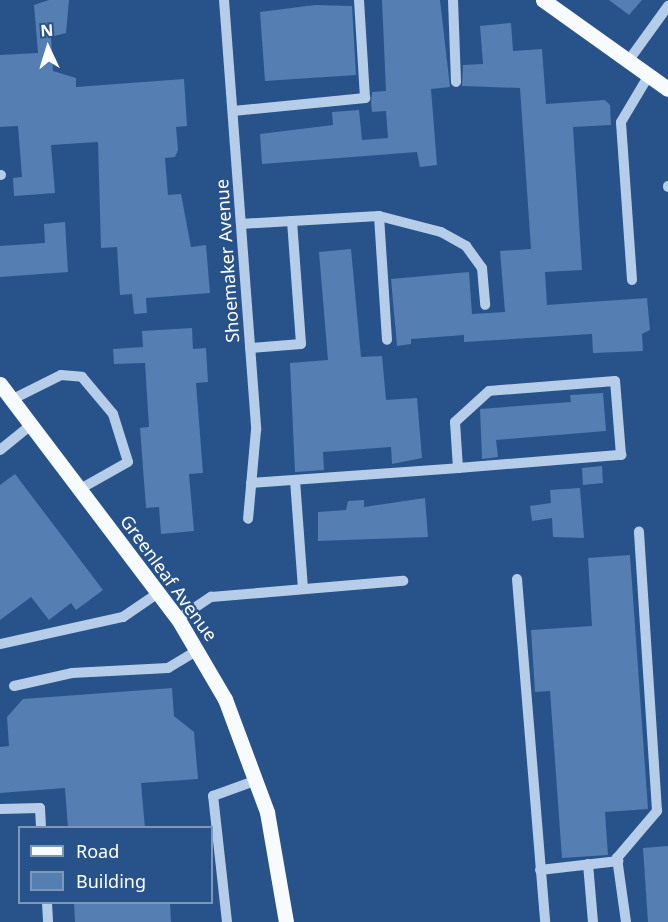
<!DOCTYPE html>
<html>
<head>
<meta charset="utf-8">
<style>
  body { margin:0 }
  #map { position:relative; width:668px; height:922px; overflow:hidden; background:#28528a; font-family:"Noto Sans",sans-serif }
  div>[style] { position:absolute }
  .building>* { inset:0; background:#557eb2 }
  .minor>* { height:10px; margin:-5px; padding:0 5px; transform-origin:5px; border-radius:5px; background:#b6cde9 }
  .major>* { height:15px; margin:-7.5px; padding:0 7.5px; transform-origin:7.5px; border-radius:7.5px; background:#f8fbfe }
  span { translate:-50% -50%; white-space:nowrap; text-align:center; line-height:1.15; -webkit-text-stroke:4.5px #28528a; paint-order:stroke }
  .street-label { font-size:18px; color:#fff }
  .legend { position:absolute; left:18px; top:826px; width:195px; height:78px; box-sizing:border-box; background:#28528a; border:2px solid #7e97b9; margin:0; padding:8px 10px; list-style:none; font-size:18px; color:#fff }
  .legend li { display:flex; align-items:center; gap:12px; height:30px }
  .legend b { width:30px; border:2px solid #7e97b9 }
  .north { position:absolute; left:18px; top:18px; width:60px; height:60px; -webkit-text-stroke:4px #28528a; paint-order:stroke; rotate:356deg; font-size:16px; font-weight:700; line-height:24px; text-align:center; color:#fff }
  .north::after { content:''; display:block; margin:auto; width:21px; height:27px; background:#fff; clip-path:polygon(50% 0,100% 100%,50% 72%,0 100%) }
</style>
</head>
<body>
<div id="map">
  <div class="building">
    <div style="clip-path:polygon(49px 0,69px 0,66px 33px,51px 37px,53px 71px,76px 78px,76px 87px,184px 79px,187px 126px,176px 127px,178px 150px,175px 157px,165px 158px,168px 195px,181px 194px,191px 247px,206px 245px,210px 293px,146px 298px,147px 313px,134px 314px,132px 294px,120px 295px,117px 247px,101px 248px,98px 142px,51px 145px,55px 193px,14px 196px,13px 178px,22px 177px,18px 126px,0 127px,0 55px,38px 53px,34px 5px)"></div>
    <div style="clip-path:polygon(382px 0,440px 0,450px 87px,431px 89px,437px 165px,420px 167px,417px 152px,262px 164px,260px 134px,333px 125px,332px 112px,359px 110px,362px 140px,388px 138px,386px 111px,372px 112px,371px 102px,372px 92px,386px 91px)"></div>
    <div style="clip-path:polygon(609px 0,642px 0,629px 15px)"></div>
    <div style="clip-path:polygon(315px 5px,352px 6px,356px 75px,265px 81px,260px 12px)"></div>
    <div style="clip-path:polygon(511px 23px,513px 51px,542px 49px,546px 104px,605px 100px,610px 105px,611px 125px,573px 127px,582px 270px,545px 272px,547px 305px,647px 298px,650px 330px,642px 334px,643px 351px,593px 353px,592px 334px,464px 342px,464px 335px,411px 339px,411px 344px,397px 346px,391px 279px,469px 272px,472px 314px,505px 312px,500px 251px,531px 249px,520px 88px,462px 86px,463px 65px,483px 64px,480px 26px)"></div>
    <div style="clip-path:polygon(65px 222px,68px 272px,0 277px,0 246px,45px 243px,44px 224px)"></div>
    <div style="clip-path:polygon(351px 249px,361px 357px,382px 356px,386px 400px,417px 398px,422px 458px,392px 464px,391px 447px,323px 452px,324px 470px,295px 472px,290px 363px,328px 360px,319px 252px)"></div>
    <div style="clip-path:polygon(192px 328px,193px 349px,206px 348px,208px 382px,196px 383px,203px 473px,189px 474px,194px 531px,161px 534px,159px 507px,146px 508px,140px 428px,149px 427px,145px 363px,114px 364px,113px 349px,143px 347px,142px 331px)"></div>
    <div style="clip-path:polygon(603px 393px,606px 431px,496px 440px,498px 457px,482px 459px,480px 409px,571px 402px,570px 395px)"></div>
    <div style="clip-path:polygon(602px 466px,603px 483px,583px 485px,582px 468px)"></div>
    <div style="clip-path:polygon(15px 474px,103px 590px,76px 610px,71px 603px,49px 620px,31px 597px,0 620px,0 485px)"></div>
    <div style="clip-path:polygon(580px 488px,584px 538px,553px 537px,552px 518px,532px 521px,530px 506px,551px 503px,550px 490px)"></div>
    <div style="clip-path:polygon(425px 498px,428px 537px,318px 541px,318px 512px,346px 510px,348px 501px,364px 500px,364px 507px)"></div>
    <div style="clip-path:polygon(630px 555px,648px 809px,605px 812px,608px 855px,562px 858px,550px 691px,535px 692px,531px 630px,592px 626px,588px 558px)"></div>
    <div style="clip-path:polygon(172px 688px,174px 716px,194px 732px,198px 779px,141px 783px,145px 828px,68px 828px,65px 788px,0 793px,0 747px,9px 746px,7px 717px,23px 699px)"></div>
    <div style="clip-path:polygon(668px 846px,668px 922px,648px 922px,643px 848px)"></div>
    <div style="clip-path:polygon(74px 903px,170px 903px,171px 922px,75px 922px)"></div>
  </div>
  <div class="minor">
    <div style="left:224px;top:0;width:431px;rotate:85.7deg"></div>
    <div style="left:256px;top:430px;width:89px;rotate:95.1deg"></div>
    <div style="left:453px;top:0;width:82px;rotate:87.9deg"></div>
    <div style="left:629px;top:60px;width:67px;rotate:-54.2deg"></div>
    <div style="left:233px;top:111px;width:133px;rotate:-5.6deg"></div>
    <div style="left:365px;top:98px;width:98px;rotate:-93.5deg"></div>
    <div style="left:0;top:175px;width:1px"></div>
    <div style="left:668px;top:186px;width:1px;rotate:90deg"></div>
    <div style="left:379px;top:216px;width:64px;rotate:14.5deg"></div>
    <div style="left:441px;top:232px;width:29px;rotate:29deg"></div>
    <div style="left:466px;top:246px;width:27px;rotate:54deg"></div>
    <div style="left:482px;top:268px;width:37px;rotate:85deg"></div>
    <div style="left:292px;top:221px;width:87px;rotate:-3.3deg"></div>
    <div style="left:379px;top:216px;width:124px;rotate:86.3deg"></div>
    <div style="left:241px;top:224px;width:51px;rotate:-3.4deg"></div>
    <div style="left:292px;top:221px;width:123px;rotate:85.8deg"></div>
    <div style="left:301px;top:344px;width:51px;rotate:175.5deg"></div>
    <div style="left:632px;top:280px;width:158px;rotate:-94deg"></div>
    <div style="left:621px;top:122px;width:55px;rotate:-59.2deg"></div>
    <div style="left:11px;top:400px;width:56px;rotate:-26.6deg"></div>
    <div style="left:61px;top:375px;width:21px;rotate:5deg"></div>
    <div style="left:82px;top:377px;width:48px;rotate:50deg"></div>
    <div style="left:113px;top:414px;width:50px;rotate:72.6deg"></div>
    <div style="left:128px;top:462px;width:55px;rotate:150.6deg"></div>
    <div style="left:0;top:450px;width:38px;rotate:-39deg"></div>
    <div style="left:295px;top:480px;width:109px;rotate:85.8deg"></div>
    <div style="left:251px;top:483px;width:208px;rotate:-4.1deg"></div>
    <div style="left:458px;top:468px;width:164px;rotate:-4.6deg"></div>
    <div style="left:621px;top:455px;width:74px;rotate:-94.6deg"></div>
    <div style="left:615px;top:381px;width:126px;rotate:175.5deg"></div>
    <div style="left:489px;top:391px;width:46px;rotate:137.6deg"></div>
    <div style="left:455px;top:422px;width:46px;rotate:86.3deg"></div>
    <div style="left:517px;top:579px;width:344px;rotate:85.3deg"></div>
    <div style="left:178px;top:619px;width:40px;rotate:-34deg"></div>
    <div style="left:211px;top:597px;width:193px;rotate:-4.8deg"></div>
    <div style="left:0;top:644px;width:126px;rotate:-12.4deg"></div>
    <div style="left:123px;top:617px;width:42px;rotate:-34.4deg"></div>
    <div style="left:14px;top:686px;width:59px;rotate:-12.6deg"></div>
    <div style="left:72px;top:673px;width:96px;rotate:-3deg"></div>
    <div style="left:168px;top:668px;width:35px;rotate:-31deg"></div>
    <div style="left:0;top:809px;width:40px;rotate:-1.4deg"></div>
    <div style="left:40px;top:808px;width:20px;rotate:87deg"></div>
    <div style="left:588px;top:864px;width:58px;rotate:85.1deg"></div>
    <div style="left:540px;top:870px;width:79px;rotate:-6.6deg"></div>
    <div style="left:47px;top:902px;width:20px;rotate:87deg"></div>
    <div style="left:227px;top:922px;width:127px;rotate:-96.3deg"></div>
    <div style="left:213px;top:796px;width:47px;rotate:-20deg"></div>
    <div style="left:626px;top:922px;width:65px;rotate:-98deg"></div>
    <div style="left:617px;top:858px;width:62px;rotate:-49.6deg"></div>
    <div style="left:657px;top:811px;width:280px;rotate:-93.7deg"></div>
  </div>
  <div class="major">
    <div style="left:543px;top:0;width:153px;rotate:35.5deg"></div>
    <div style="left:0;top:384px;width:295px;rotate:52.9deg"></div>
    <div style="left:178px;top:619px;width:93px;rotate:59.6deg"></div>
    <div style="left:225px;top:699px;width:121px;rotate:69.6deg"></div>
    <div style="left:267px;top:812px;width:112px;rotate:80.2deg"></div>
  </div>
  <div class="street-label">
    <span style="left:227px;top:261px;rotate:-94deg">Shoemaker Avenue</span>
    <span style="left:169px;top:578px;rotate:54deg">Greenleaf Avenue</span>
  </div>
  <ul class="legend">
  <li><b style="height:8px;background:#f8fbfe"></b>Road</li>
  <li><b style="height:16px;background:#557eb2"></b>Building</li>
  </ul>
  <div class="north">N</div>
</div>
</body>
</html>
